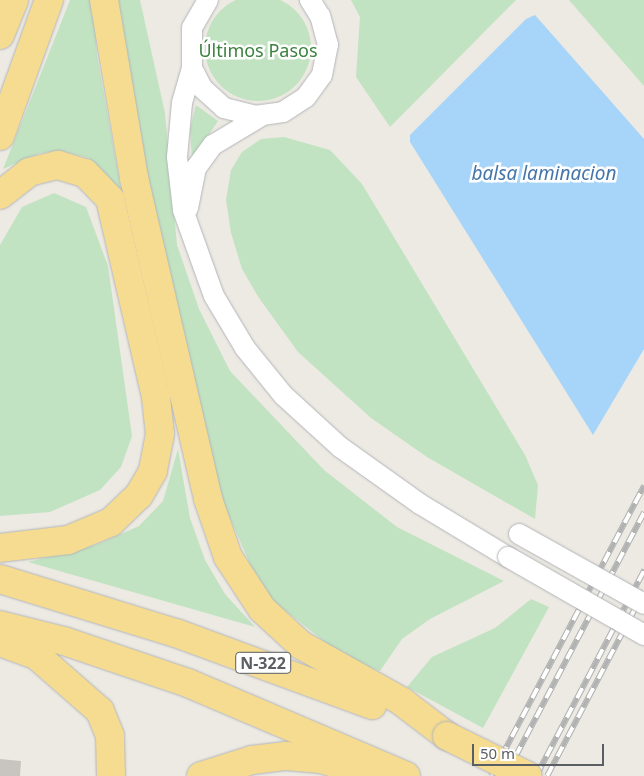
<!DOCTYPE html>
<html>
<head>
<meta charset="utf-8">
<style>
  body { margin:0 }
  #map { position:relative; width:644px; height:776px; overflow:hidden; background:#edeae3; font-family:"Noto Sans",sans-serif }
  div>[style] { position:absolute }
  .green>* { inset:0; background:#c1e3c1 }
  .round { border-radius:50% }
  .water>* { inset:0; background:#a7d4f9 }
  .building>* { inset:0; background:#c8c5c0 }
  .roads { filter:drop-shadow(0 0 1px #b3b5b9) drop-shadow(0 0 1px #b3b5b9) }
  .street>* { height:20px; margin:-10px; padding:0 10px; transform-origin:10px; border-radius:10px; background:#fff }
  .highway>* { height:28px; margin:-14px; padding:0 14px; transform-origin:14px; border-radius:14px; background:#f5dc91 }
  .rail>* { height:5.5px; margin-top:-2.75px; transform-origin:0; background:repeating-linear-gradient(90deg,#fff 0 11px,#b1b2b2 0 22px); box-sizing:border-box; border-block:1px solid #b1b2b2 }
  .bridges { filter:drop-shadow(0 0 1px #b3b5b9) drop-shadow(0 0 1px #b3b5b9) }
  .street-bridge>* { height:20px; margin:-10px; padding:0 10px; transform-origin:10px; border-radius:10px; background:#fff }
  .highway-bridge>* { height:28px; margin:-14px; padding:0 14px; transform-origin:14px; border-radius:14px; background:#f5dc91 }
  span { translate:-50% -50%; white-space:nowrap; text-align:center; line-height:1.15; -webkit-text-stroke:5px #fff; paint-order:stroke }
  .shield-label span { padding:1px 4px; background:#fff; border:1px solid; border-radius:4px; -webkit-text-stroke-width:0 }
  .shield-label { font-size:16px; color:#5b5e62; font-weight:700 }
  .park-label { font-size:18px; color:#3b823f }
  .water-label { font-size:19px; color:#4575a9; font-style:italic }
  .scale { position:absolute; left:472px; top:744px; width:132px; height:22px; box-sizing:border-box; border:2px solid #5b5e62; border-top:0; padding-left:6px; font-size:15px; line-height:18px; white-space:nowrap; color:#5b5e62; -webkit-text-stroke:4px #fff; paint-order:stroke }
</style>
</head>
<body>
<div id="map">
  <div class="green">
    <div class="round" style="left:205px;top:-5px;width:106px;height:106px"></div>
    <div style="clip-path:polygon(70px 0,93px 0,97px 55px,121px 190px,89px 158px,62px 151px,40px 153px,3px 169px)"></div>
    <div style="clip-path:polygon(114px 0,140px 0,165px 113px,177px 245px,199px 309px,230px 371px,324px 470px,397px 527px,504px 581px,430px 619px,402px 639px,380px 671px,345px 658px,272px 600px,250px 564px,216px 486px,137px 142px)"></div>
    <div style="clip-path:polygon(351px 0,516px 0,390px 127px,356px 77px,360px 17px)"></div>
    <div style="clip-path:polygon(569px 0,644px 0,644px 86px)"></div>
    <div style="clip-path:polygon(196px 105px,218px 121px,192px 160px,190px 129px)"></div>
    <div style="clip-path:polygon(284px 137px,330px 150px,362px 184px,525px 455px,538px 485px,535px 519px,427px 457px,371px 418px,298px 352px,259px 298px,242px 269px,231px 233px,226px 200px,231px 170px,242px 152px,261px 139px)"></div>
    <div style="clip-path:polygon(54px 193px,86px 207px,108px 266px,132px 436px,121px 467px,100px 490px,50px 512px,0 516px,0 245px,22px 207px)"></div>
    <div style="clip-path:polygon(178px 449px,190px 518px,205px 560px,225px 594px,255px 627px,28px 562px,96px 545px,139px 526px,163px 501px)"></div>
    <div style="clip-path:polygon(531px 599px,549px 607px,483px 728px,407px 687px,432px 657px,495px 628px)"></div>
  </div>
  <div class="water">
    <div style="clip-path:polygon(535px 15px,644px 139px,644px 349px,593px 435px,410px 142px,410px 135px,526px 19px)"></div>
  </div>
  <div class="building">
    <div style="clip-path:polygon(0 759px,21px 761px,20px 776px,0 776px)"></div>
  </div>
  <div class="roads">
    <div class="street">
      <div style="left:208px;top:0;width:32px;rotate:120deg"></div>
      <div style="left:192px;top:28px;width:40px;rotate:90deg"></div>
      <div style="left:192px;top:68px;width:22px;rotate:63deg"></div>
      <div style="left:202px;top:88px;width:30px;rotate:42deg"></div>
      <div style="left:224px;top:108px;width:32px;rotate:14deg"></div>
      <div style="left:255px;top:116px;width:28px;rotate:-8deg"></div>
      <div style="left:283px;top:112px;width:27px;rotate:-33deg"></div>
      <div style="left:306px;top:97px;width:27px;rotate:-54deg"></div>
      <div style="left:322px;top:75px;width:31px;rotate:-79deg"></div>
      <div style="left:328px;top:45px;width:30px;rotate:-105deg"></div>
      <div style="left:320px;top:16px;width:19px;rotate:-122deg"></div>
      <div style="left:192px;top:68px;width:36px;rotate:106deg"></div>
      <div style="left:182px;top:103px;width:54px;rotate:95.3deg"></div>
      <div style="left:177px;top:157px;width:53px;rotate:83.5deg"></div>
      <div style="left:183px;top:210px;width:91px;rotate:70.2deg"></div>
      <div style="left:214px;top:296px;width:61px;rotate:59.2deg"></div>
      <div style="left:245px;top:348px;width:60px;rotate:51deg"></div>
      <div style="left:283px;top:395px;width:77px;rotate:42.4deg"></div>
      <div style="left:340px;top:447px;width:98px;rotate:35.5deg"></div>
      <div style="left:420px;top:504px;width:103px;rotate:31.1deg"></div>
      <div style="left:188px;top:208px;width:41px;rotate:-78.7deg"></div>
      <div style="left:196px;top:168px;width:29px;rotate:-54deg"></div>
      <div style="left:213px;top:145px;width:56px;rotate:-31.1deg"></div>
    </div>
    <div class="highway">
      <div style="left:104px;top:0;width:181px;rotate:80.4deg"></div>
      <div style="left:134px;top:178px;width:329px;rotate:77deg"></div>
      <div style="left:208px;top:499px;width:61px;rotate:71deg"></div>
      <div style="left:228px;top:557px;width:62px;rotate:56.8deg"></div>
      <div style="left:262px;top:609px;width:53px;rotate:42.7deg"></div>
      <div style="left:301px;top:645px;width:115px;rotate:29.2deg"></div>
      <div style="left:401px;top:701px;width:58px;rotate:37.3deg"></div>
      <div style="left:0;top:35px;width:38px;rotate:-68deg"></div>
      <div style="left:0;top:136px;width:145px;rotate:-70.2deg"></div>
      <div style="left:0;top:195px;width:37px;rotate:-38deg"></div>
      <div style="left:29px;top:172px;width:30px;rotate:-14deg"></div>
      <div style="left:58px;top:165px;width:28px;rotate:17deg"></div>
      <div style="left:85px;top:173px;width:36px;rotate:46deg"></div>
      <div style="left:110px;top:199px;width:203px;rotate:76.9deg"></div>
      <div style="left:156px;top:397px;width:37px;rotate:84deg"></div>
      <div style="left:160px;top:434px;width:38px;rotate:101deg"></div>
      <div style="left:153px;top:471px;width:28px;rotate:120deg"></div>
      <div style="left:139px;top:495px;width:39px;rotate:136deg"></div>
      <div style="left:111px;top:522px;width:47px;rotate:157.3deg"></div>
      <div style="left:68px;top:540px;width:68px;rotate:173.3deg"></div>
      <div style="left:0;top:579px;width:184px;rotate:17.1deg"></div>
      <div style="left:176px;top:633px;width:209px;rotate:20.2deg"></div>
      <div style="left:0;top:625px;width:66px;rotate:14deg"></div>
      <div style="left:64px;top:641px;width:131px;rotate:18.7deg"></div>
      <div style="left:188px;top:683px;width:237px;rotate:23.1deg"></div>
      <div style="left:0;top:642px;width:38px;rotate:20deg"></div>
      <div style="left:36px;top:655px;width:85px;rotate:41.2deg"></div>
      <div style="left:100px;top:711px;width:27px;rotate:68deg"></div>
      <div style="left:110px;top:736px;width:40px;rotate:88.6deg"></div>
      <div style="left:201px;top:776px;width:53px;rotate:-17.4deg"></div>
      <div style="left:252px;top:760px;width:34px;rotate:-7deg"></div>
      <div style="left:286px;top:756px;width:35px;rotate:5deg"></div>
      <div style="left:321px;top:759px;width:46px;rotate:16.5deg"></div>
    </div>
  </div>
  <div class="rail">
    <div style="left:491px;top:776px;width:328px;rotate:-62.2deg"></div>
    <div style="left:505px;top:776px;width:298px;rotate:-62.2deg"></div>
    <div style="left:536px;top:776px;width:233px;rotate:-62.3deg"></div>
    <div style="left:547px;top:776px;width:209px;rotate:-62.3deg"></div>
  </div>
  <div class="bridges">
    <div class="street-bridge">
      <div style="left:519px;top:534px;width:143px;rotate:29.2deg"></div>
      <div style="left:508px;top:557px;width:157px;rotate:29.8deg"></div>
    </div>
    <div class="highway-bridge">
      <div style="left:447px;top:736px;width:90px;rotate:26.3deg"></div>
    </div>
  </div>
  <div class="shield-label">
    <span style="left:263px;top:663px">N-322</span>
  </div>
  <div class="park-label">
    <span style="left:258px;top:50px">Últimos Pasos</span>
  </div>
  <div class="water-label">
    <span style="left:544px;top:174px">balsa laminacion</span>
  </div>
  <div class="scale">50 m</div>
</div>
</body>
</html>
